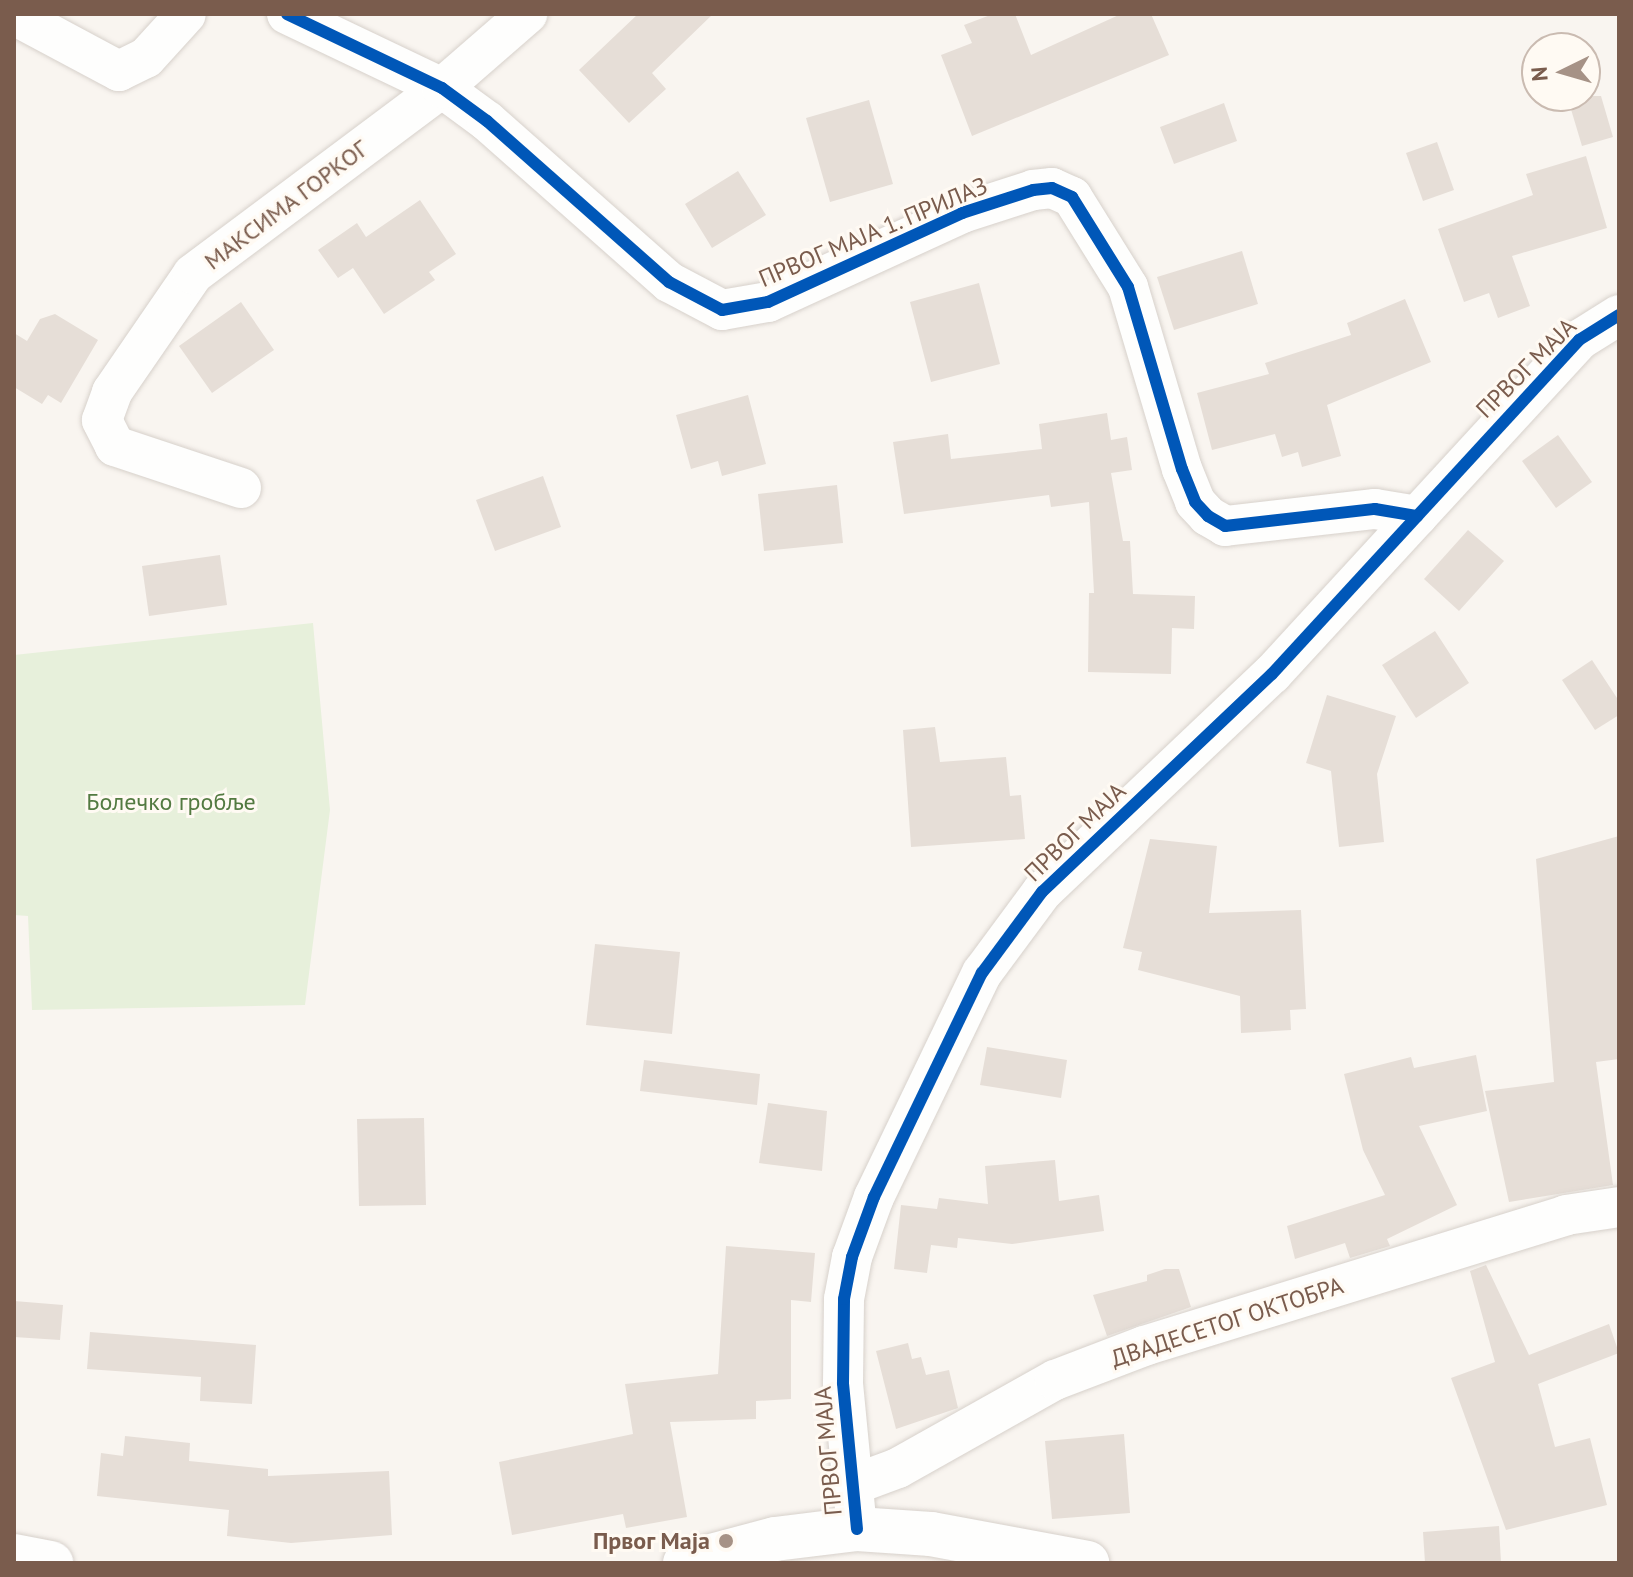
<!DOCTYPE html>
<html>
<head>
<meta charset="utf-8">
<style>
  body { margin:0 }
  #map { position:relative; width:1633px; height:1577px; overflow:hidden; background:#f9f5f0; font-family:"PT Sans",sans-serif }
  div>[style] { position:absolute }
  .green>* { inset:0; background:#e7f0db }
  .building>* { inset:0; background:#e6ded7 }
  .roads { filter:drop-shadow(0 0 2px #d7d1cb) drop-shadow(0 0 2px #d7d1cb) }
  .minor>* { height:40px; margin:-20px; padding:0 20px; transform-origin:20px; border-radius:20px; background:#fefefd }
  .tertiary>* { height:44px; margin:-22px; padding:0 22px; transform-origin:22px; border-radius:22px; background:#fefefd }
  .cycleway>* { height:12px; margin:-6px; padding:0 6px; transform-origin:6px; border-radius:6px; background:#0057b8 }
  .dots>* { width:22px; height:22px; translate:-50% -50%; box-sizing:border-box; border:4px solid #fffaf3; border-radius:50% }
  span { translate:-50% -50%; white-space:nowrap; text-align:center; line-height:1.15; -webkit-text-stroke:6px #fffaf3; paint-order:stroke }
  .street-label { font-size:24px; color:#7a5c4d }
  .park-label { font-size:24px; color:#537a41 }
  .poi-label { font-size:24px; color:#7a5c4d; font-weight:700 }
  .right { translate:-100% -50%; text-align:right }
  .frame { position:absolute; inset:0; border:16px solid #7a5c4d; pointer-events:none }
  .north { position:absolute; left:1521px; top:32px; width:80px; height:80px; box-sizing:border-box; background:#fffaf3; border:2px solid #cabbb1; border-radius:50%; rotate:265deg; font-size:22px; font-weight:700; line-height:32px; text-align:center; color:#7a5c4d }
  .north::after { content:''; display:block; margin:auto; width:28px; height:36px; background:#a69286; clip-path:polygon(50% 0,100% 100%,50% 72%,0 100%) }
</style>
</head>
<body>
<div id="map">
  <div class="green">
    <div style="clip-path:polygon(313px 623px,330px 810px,305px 1005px,32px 1010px,28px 916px,14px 915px,14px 655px)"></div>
  </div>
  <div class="building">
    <div style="clip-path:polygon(638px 14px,713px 14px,652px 73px,666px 89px,629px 123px,579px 70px)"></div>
    <div style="clip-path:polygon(993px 14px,1015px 14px,1031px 55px,1121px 14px,1151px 14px,1169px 55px,972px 136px,941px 55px,972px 43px,964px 25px)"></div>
    <div style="clip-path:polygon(1567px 96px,1601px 96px,1613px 137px,1582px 146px)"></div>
    <div style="clip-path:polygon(869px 100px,893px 184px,830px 202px,806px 118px)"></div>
    <div style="clip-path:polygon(1224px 103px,1237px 141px,1174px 164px,1160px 127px)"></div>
    <div style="clip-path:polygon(1437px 142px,1454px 190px,1423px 201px,1406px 153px)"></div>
    <div style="clip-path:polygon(1586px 156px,1607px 228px,1512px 256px,1530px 306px,1498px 318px,1489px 293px,1464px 302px,1438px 229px,1533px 195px,1526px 174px)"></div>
    <div style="clip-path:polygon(738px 171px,766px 215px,712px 248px,685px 204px)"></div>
    <div style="clip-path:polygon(420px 200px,456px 254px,429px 272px,435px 280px,384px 314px,353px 268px,338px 278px,318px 250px,357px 223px,366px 237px)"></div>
    <div style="clip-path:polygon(1242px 251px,1258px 304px,1174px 330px,1157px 277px)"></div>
    <div style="clip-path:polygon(979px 283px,1000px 364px,931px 382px,910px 302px)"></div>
    <div style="clip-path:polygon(1405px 299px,1431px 362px,1327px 405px,1341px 456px,1302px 467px,1298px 452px,1282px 457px,1275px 434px,1212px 450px,1197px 393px,1269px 374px,1265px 363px,1351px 335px,1347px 323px)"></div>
    <div style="clip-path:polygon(241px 302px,274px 350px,212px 393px,179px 346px)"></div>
    <div style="clip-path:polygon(55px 314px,98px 340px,61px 403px,48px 395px,42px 404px,14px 387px,14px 333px,27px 341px,40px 319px)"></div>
    <div style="clip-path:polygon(748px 395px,766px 464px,722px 476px,718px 461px,691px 469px,676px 415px)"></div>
    <div style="clip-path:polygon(1107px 413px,1111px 440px,1127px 437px,1132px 470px,1111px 473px,1123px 541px,1130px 541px,1133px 594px,1195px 596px,1194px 629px,1172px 628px,1171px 674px,1088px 672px,1089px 593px,1094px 593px,1089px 502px,1051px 507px,1049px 495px,904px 514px,893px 442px,948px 434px,951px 459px,1042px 449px,1039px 424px)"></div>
    <div style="clip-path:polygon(1558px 435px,1592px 482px,1556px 508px,1522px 461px)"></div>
    <div style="clip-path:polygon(543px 476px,561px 527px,495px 551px,476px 500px)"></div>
    <div style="clip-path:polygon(837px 485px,843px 543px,764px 551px,758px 494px)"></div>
    <div style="clip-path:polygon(1468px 530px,1504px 561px,1459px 611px,1424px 579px)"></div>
    <div style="clip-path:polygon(220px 555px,227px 605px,149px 616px,142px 566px)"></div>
    <div style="clip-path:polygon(1435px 631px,1469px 683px,1416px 718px,1382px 665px)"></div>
    <div style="clip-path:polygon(1592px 660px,1619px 701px,1619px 715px,1595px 730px,1562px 680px)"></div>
    <div style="clip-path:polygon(1327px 695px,1396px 716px,1377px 774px,1384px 842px,1339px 847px,1331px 771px,1306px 763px)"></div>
    <div style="clip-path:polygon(935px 727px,940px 762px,1006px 757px,1010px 796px,1021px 795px,1025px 839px,911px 847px,903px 730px)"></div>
    <div style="clip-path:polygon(1619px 836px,1619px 1059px,1596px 1062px,1613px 1185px,1509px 1202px,1485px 1091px,1554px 1082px,1536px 859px)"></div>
    <div style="clip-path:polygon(1150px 839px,1217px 846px,1209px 913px,1301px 910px,1306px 1009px,1290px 1010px,1291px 1030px,1241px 1033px,1240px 996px,1138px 970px,1142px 952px,1123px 948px)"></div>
    <div style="clip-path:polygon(595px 944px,680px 952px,672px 1034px,586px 1025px)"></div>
    <div style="clip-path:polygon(987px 1047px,1067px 1060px,1061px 1098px,980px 1085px)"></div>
    <div style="clip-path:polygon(1476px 1055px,1487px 1111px,1419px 1126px,1457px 1205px,1387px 1239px,1390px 1246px,1350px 1258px,1345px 1243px,1295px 1259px,1287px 1226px,1385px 1195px,1363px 1150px,1344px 1074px,1411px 1057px,1414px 1068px)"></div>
    <div style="clip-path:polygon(644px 1060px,760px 1074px,757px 1105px,640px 1091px)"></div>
    <div style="clip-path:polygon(768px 1103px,827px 1111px,822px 1171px,759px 1163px)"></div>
    <div style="clip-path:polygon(424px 1118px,426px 1205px,359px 1206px,357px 1119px)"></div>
    <div style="clip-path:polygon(1055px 1160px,1059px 1201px,1099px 1195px,1104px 1231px,1012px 1244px,958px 1238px,957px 1248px,931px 1245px,927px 1273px,894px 1269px,901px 1205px,937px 1209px,939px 1198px,988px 1204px,985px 1166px)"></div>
    <div style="clip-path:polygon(726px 1246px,815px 1253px,811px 1302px,791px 1300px,791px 1399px,756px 1401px,756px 1419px,670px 1422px,687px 1517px,626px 1528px,623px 1514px,512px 1535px,499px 1462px,633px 1434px,625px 1384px,718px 1374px)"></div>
    <div style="clip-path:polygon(1486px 1265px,1529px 1355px,1609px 1324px,1619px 1353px,1538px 1384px,1555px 1447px,1590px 1438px,1607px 1505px,1506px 1530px,1451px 1378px,1495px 1362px,1470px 1271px)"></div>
    <div style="clip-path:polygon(1165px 1269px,1179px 1269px,1191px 1307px,1107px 1336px,1093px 1295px,1147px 1281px,1147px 1275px)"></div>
    <div style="clip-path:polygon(14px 1301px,63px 1305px,60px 1340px,14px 1337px)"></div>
    <div style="clip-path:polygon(90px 1332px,256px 1345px,252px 1404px,200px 1401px,201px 1377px,87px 1369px)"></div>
    <div style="clip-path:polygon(908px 1343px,912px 1359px,921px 1357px,926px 1375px,949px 1370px,958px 1408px,896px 1429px,876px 1351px)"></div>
    <div style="clip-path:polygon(1124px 1434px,1130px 1513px,1052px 1519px,1045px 1441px)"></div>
    <div style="clip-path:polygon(125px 1436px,190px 1443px,189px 1461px,268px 1469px,268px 1476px,389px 1471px,392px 1535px,291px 1543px,227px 1536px,229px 1510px,97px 1496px,101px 1453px,123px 1456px)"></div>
    <div style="clip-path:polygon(1499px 1526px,1501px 1563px,1425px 1563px,1423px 1532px)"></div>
  </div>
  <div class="roads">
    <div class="minor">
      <div style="left:287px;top:14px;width:172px;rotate:25.5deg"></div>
      <div style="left:442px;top:88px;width:56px;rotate:36.3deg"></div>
      <div style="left:487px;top:121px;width:243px;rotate:41.5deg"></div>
      <div style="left:669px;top:282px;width:60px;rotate:27.8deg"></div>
      <div style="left:722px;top:310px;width:47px;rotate:-9.9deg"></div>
      <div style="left:768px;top:302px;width:213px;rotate:-24.6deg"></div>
      <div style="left:962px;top:213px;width:75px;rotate:-17.9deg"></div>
      <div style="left:1033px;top:190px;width:19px;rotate:-6deg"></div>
      <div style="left:1052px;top:188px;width:22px;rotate:24deg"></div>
      <div style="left:1072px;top:197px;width:106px;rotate:58.1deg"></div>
      <div style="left:1128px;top:287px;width:190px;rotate:73.5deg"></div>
      <div style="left:1182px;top:469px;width:35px;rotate:68deg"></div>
      <div style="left:1195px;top:502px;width:19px;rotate:47deg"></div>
      <div style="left:1208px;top:516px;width:20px;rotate:30deg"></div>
      <div style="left:1225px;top:526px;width:151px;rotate:-6.5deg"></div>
      <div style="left:1375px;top:509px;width:43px;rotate:9.5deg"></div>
      <div style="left:14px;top:15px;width:119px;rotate:28.1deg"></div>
      <div style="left:119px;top:71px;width:30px;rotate:-26deg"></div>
      <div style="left:146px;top:58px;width:59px;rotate:-47.7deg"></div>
      <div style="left:241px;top:488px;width:133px;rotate:-161.6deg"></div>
      <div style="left:115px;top:446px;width:29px;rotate:-117deg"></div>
      <div style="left:102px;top:420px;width:30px;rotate:-70deg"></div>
      <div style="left:112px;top:392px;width:143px;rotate:-55.5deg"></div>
      <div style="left:193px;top:274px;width:311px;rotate:-36.8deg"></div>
      <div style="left:442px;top:88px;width:113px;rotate:-41deg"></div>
      <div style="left:855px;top:1484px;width:46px;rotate:-20.4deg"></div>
      <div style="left:898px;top:1468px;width:180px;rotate:-29.3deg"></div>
      <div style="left:1055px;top:1380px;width:95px;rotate:-20.9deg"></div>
      <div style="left:1144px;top:1346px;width:442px;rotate:-17.2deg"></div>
      <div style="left:1566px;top:1215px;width:54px;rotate:-8.6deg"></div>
      <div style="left:857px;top:1529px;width:147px;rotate:-95.5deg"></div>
      <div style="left:843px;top:1383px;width:84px;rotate:-89.3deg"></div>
      <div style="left:844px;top:1299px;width:43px;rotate:-79.2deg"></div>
      <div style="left:852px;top:1257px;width:64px;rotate:-69.9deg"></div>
      <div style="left:874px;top:1197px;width:249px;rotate:-64.3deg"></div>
      <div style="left:982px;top:973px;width:101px;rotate:-53.5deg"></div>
      <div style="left:1042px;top:892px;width:317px;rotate:-43.5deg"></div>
      <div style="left:1272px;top:674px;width:454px;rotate:-47.4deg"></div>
      <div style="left:1579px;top:340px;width:47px;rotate:-32deg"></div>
    </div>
    <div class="tertiary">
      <div style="left:14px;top:1556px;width:38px;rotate:11deg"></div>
      <div style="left:685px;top:1563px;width:93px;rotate:-14.9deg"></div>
      <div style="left:775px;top:1539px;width:83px;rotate:-7deg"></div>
      <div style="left:857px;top:1529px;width:74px;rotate:3.9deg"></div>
      <div style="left:931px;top:1534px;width:159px;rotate:10.5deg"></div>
    </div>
  </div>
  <div class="cycleway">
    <div style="left:287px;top:14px;width:172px;rotate:25.5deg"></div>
    <div style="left:442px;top:88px;width:56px;rotate:36.3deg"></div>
    <div style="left:487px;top:121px;width:243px;rotate:41.5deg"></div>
    <div style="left:669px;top:282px;width:60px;rotate:27.8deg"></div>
    <div style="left:722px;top:310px;width:47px;rotate:-9.9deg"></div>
    <div style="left:768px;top:302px;width:213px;rotate:-24.6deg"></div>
    <div style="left:962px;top:213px;width:75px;rotate:-17.9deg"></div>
    <div style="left:1033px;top:190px;width:19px;rotate:-6deg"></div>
    <div style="left:1052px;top:188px;width:22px;rotate:24deg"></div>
    <div style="left:1072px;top:197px;width:106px;rotate:58.1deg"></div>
    <div style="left:1128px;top:287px;width:190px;rotate:73.5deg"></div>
    <div style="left:1182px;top:469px;width:35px;rotate:68deg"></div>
    <div style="left:1195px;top:502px;width:19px;rotate:47deg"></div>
    <div style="left:1208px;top:516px;width:20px;rotate:30deg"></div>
    <div style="left:1225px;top:526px;width:151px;rotate:-6.5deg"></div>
    <div style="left:1375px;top:509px;width:43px;rotate:9.5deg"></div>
    <div style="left:857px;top:1529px;width:147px;rotate:-95.5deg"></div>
    <div style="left:843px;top:1383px;width:84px;rotate:-89.3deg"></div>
    <div style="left:844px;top:1299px;width:43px;rotate:-79.2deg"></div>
    <div style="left:852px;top:1257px;width:64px;rotate:-69.9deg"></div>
    <div style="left:874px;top:1197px;width:249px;rotate:-64.3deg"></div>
    <div style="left:982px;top:973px;width:101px;rotate:-53.5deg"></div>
    <div style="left:1042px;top:892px;width:317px;rotate:-43.5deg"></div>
    <div style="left:1272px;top:674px;width:454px;rotate:-47.4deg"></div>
    <div style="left:1579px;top:340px;width:47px;rotate:-32deg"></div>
  </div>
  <div class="dots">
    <div style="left:726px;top:1541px;background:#a69286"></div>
  </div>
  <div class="street-label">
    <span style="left:286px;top:205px;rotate:-37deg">МАКСИМА ГОРКОГ</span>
    <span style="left:873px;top:232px;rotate:-23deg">ПРВОГ МАЈА 1. ПРИЛАЗ</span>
    <span style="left:1526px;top:368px;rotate:-45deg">ПРВОГ МАЈА</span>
    <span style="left:1075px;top:832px;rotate:-44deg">ПРВОГ МАЈА</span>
    <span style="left:1227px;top:1322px;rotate:-18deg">ДВАДЕСЕТОГ ОКТОБРА</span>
    <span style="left:828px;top:1451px;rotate:-95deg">ПРВОГ МАЈА</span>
  </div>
  <div class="park-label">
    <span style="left:171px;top:802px">Болечко гробље</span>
  </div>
  <div class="poi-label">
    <span class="right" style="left:710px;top:1541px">Првог Маја</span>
  </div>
  <div class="frame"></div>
  <div class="north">N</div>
</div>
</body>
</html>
